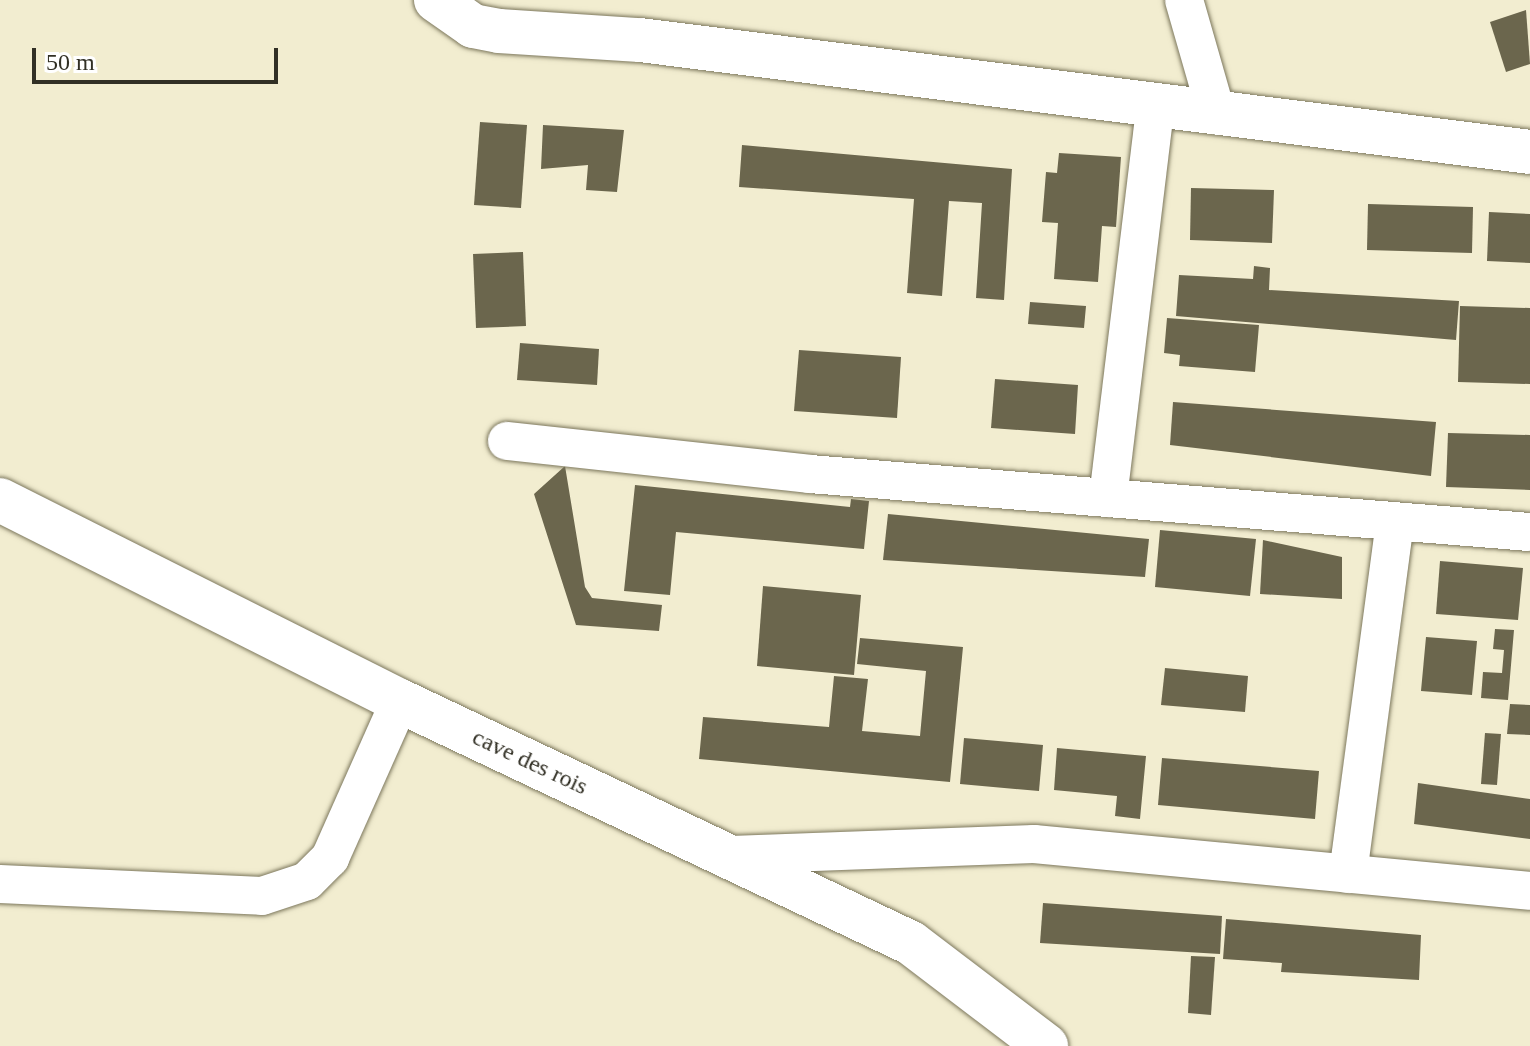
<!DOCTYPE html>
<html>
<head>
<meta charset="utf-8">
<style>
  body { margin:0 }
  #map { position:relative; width:1530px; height:1046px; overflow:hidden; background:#f2edd0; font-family:Georgia,serif }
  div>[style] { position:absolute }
  .building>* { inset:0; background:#6b664d }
  .roads { filter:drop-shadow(0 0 2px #7c775c) drop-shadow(0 0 2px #7c775c) }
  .minor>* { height:38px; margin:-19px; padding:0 19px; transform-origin:19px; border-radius:19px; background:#fff }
  .tertiary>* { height:44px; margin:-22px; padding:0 22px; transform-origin:22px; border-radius:22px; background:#fff }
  span { translate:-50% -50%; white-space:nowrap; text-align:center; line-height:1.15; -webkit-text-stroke:8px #fff; paint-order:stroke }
  .street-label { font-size:24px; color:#323025 }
  .scale { position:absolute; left:32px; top:48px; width:246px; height:36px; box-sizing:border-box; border:4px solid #323025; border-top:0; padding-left:10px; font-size:24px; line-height:28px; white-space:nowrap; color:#323025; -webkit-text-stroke:6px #fff; paint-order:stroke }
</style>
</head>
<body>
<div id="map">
  <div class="building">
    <div style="clip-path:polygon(1526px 10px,1530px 64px,1506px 72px,1490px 22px)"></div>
    <div style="clip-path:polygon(480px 122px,527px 125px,521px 208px,474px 205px)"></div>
    <div style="clip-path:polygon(543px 125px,624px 130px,617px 192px,586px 190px,588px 165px,541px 169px)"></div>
    <div style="clip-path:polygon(742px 145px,1012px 169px,1004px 300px,976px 298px,982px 203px,949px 201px,942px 296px,907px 293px,914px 199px,739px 187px)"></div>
    <div style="clip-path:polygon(1059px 153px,1121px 157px,1116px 227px,1102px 226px,1098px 282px,1054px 279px,1058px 223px,1042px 222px,1046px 172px,1057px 173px)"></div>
    <div style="clip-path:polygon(1191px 188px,1274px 190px,1272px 243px,1190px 240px)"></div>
    <div style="clip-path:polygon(1368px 204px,1473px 207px,1472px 253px,1367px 250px)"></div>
    <div style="clip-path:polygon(1489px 212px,1530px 214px,1530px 263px,1487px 261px)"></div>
    <div style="clip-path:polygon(523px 252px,526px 326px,476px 328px,473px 254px)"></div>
    <div style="clip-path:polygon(1254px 266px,1270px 268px,1269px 290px,1459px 301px,1456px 340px,1176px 316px,1179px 275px,1253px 279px)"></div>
    <div style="clip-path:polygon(1030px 302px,1086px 306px,1084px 328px,1028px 324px)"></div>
    <div style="clip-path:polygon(1460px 306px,1530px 308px,1530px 384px,1458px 382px)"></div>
    <div style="clip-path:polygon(1167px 318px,1259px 325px,1255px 372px,1179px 366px,1180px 355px,1164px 353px)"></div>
    <div style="clip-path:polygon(520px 343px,599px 349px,597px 385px,517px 380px)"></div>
    <div style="clip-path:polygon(799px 350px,901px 357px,897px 418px,794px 411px)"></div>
    <div style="clip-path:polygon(995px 379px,1078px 385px,1075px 434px,991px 428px)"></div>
    <div style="clip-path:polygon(1173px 402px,1436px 422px,1431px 476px,1170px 445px)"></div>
    <div style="clip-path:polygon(1448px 433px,1530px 435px,1530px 490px,1446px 487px)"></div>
    <div style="clip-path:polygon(565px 466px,585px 587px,592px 598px,662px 605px,659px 631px,576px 625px,534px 494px)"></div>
    <div style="clip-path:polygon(635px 485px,850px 507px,851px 499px,869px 501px,864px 549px,676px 532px,670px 595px,624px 591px)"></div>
    <div style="clip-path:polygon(888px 514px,1149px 539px,1145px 577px,883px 560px)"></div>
    <div style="clip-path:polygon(1160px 530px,1256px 539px,1250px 596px,1155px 587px)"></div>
    <div style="clip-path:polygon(1263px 540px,1342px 557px,1342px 599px,1260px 594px)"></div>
    <div style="clip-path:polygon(1440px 561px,1523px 568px,1518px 620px,1436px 614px)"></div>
    <div style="clip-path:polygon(763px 586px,861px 595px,854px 675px,757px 666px)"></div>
    <div style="clip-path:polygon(1495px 629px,1514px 630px,1508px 700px,1481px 698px,1483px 672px,1502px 673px,1504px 650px,1493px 649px)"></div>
    <div style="clip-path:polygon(1426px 637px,1477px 641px,1472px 695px,1421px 691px)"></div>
    <div style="clip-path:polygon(860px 638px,963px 647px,950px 782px,699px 759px,703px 717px,829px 727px,834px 676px,868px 679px,862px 731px,920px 736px,926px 671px,857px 664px)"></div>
    <div style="clip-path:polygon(1165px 668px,1248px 676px,1245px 712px,1161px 705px)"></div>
    <div style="clip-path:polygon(1510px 704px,1530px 705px,1530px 735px,1507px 734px)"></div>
    <div style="clip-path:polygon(1485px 733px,1501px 734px,1497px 785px,1481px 784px)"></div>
    <div style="clip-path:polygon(964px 738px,1043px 745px,1039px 791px,960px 784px)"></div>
    <div style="clip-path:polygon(1057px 748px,1146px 756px,1140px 819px,1115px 816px,1117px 796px,1054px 790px)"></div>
    <div style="clip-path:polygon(1162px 758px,1319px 771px,1315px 819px,1158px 805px)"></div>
    <div style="clip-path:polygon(1418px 783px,1530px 799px,1530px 839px,1414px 824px)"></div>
    <div style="clip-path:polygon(1043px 903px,1222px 916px,1220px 954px,1040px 943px)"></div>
    <div style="clip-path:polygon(1226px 919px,1421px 935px,1419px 980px,1281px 972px,1282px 963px,1223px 959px)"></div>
    <div style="clip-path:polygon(1191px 956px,1215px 957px,1211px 1015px,1188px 1013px)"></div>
  </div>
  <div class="roads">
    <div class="minor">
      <div style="left:1184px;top:0;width:120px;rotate:74deg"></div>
      <div style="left:507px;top:441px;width:305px;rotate:6.2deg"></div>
      <div style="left:810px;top:474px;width:722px;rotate:4.61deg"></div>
      <div style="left:1108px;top:498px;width:391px;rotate:-83.1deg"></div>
      <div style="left:731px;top:855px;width:303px;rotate:-2.1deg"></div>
      <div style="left:1034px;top:844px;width:498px;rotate:5.4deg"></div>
      <div style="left:1348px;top:874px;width:355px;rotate:-82.4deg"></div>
      <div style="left:0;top:884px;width:262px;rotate:2.6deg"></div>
      <div style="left:262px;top:896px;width:47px;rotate:-18.4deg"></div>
      <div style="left:307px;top:881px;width:33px;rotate:-45deg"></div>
      <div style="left:330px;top:858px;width:172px;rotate:-66deg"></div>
    </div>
    <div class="tertiary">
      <div style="left:436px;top:0;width:45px;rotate:35.1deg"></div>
      <div style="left:473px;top:26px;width:26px;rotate:11deg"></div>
      <div style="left:499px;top:31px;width:141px;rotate:3.7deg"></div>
      <div style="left:640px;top:40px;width:897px;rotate:7.17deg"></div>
      <div style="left:0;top:500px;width:448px;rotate:26.7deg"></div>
      <div style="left:400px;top:701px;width:565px;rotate:25.34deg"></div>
      <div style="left:911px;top:943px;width:170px;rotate:37.3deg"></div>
    </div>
  </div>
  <div class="street-label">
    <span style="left:530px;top:762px;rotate:25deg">cave des rois</span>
  </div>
  <div class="scale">50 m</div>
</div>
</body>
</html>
